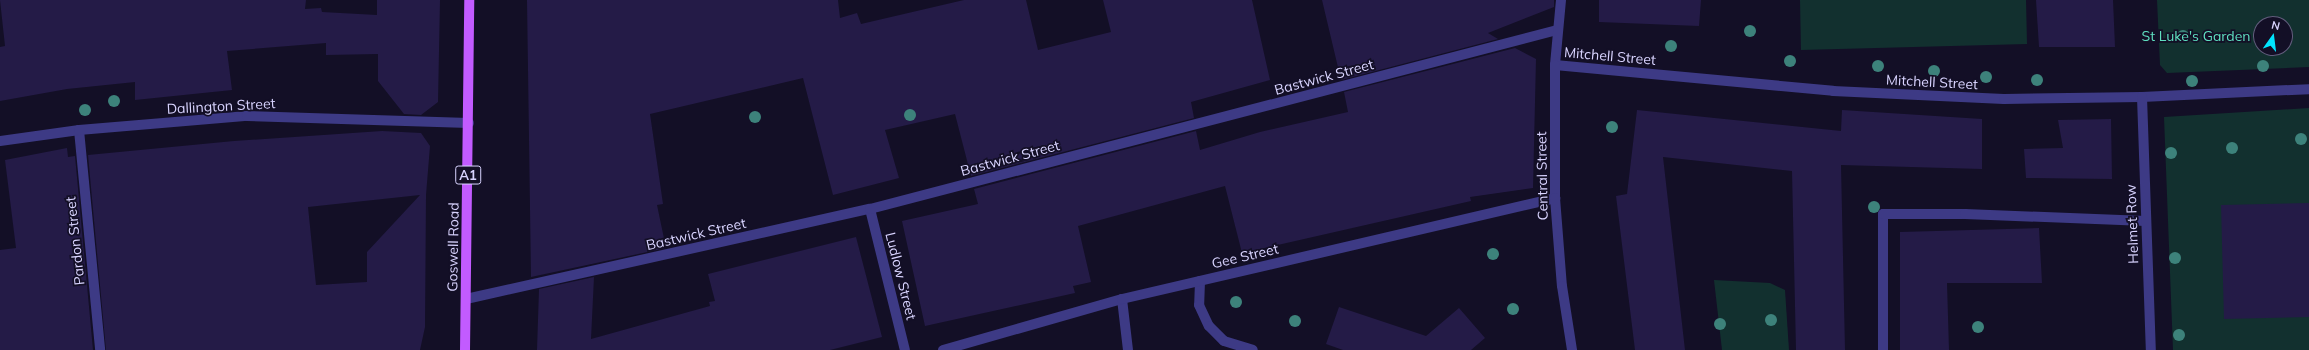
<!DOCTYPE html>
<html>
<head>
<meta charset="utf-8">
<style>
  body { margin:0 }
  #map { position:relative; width:2309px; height:350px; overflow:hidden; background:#130f26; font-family:Mulish,sans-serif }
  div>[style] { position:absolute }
  .green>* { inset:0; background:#12302f }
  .building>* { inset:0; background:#241b47 }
  .service>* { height:10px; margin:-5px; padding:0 5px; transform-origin:5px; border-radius:5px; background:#3d3a85 }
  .pedestrian>* { height:10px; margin:-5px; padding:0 5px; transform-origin:5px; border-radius:5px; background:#3d3a85 }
  .minor>* { height:10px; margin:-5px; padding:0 5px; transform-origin:5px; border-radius:5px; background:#3d3a85 }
  .tertiary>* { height:10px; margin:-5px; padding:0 5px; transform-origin:5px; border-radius:5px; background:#3d3a85 }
  .primary>* { height:10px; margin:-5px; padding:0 5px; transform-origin:5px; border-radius:5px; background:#c25bff }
  .trees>* { width:12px; height:12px; margin:-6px; border-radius:50%; background:#3d827b }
  span { translate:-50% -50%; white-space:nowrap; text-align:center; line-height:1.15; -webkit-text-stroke:3.5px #130f26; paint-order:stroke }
  .shield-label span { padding:1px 3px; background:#130f26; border:1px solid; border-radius:3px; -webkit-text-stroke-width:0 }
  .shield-label { font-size:13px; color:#d9d4ff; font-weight:700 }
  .park-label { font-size:14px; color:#5fe0c0 }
  .street-label { font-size:14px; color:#d9d4ff }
  .north { position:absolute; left:2253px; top:16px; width:40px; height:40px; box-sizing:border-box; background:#130f26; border:1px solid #625e7d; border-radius:50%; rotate:14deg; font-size:11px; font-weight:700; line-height:16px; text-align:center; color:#d9d4ff }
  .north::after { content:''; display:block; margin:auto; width:14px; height:18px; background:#00e5ff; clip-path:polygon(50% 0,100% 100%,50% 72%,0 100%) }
</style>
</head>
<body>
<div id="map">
  <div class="green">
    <div style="clip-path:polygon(1800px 0,2026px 0,2027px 44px,1801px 50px)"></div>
    <div style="clip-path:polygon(evenodd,2157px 0,2309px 0,2309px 67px,2167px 73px,2160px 65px,2157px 0,2261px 24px,2285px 24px,2285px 48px,2261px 48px,2261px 24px)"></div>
    <div style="clip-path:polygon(2309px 108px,2309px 350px,2173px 350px,2164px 117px)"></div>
    <div style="clip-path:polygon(1714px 280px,1770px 283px,1785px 290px,1789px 350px,1722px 350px)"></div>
  </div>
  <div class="building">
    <div style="clip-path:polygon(0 0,306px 0,305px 9px,321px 8px,322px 12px,377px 15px,377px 0,440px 0,438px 102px,421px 115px,404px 114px,378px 81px,378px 54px,326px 55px,326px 43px,227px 51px,232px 90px,135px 100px,135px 82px,67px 89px,0 101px,0 47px,5px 46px)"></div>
    <div style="clip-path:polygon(527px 0,838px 0,840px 18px,857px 13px,861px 24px,964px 0,1026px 0,1038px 50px,1111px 32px,1103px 0,1252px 0,1270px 80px,1191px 102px,1194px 118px,971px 176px,955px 114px,885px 130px,899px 178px,833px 195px,803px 78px,650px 114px,663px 204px,657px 205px,666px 248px,531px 277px)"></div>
    <div style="clip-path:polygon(1322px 0,1554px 0,1554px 7px,1488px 33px,1498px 39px,1341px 80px)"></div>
    <div style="clip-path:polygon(1599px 0,1701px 0,1699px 26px,1599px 22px)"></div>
    <div style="clip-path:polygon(2036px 0,2113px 0,2115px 47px,2039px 47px)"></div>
    <div style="clip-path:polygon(1515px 48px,1536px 59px,1533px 188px,1470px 197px,1471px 201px,1242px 253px,1225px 186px,1078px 226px,1091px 282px,1073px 286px,1075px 293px,925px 326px,902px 221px,978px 204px,974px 189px,1196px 131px,1200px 150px,1260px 132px,1348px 112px,1344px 92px)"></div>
    <div style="clip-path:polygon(1637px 110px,1841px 131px,1842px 110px,1982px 119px,1982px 169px,1841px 165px,1845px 350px,1796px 350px,1792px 171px,1663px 157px,1685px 350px,1635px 350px,1616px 196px,1627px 194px)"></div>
    <div style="clip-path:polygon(2111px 119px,2112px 179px,2026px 178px,2024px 149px,2063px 148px,2058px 120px)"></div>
    <div style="clip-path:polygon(evenodd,382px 131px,421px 133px,430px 146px,426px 195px,425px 327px,420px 350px,106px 350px,88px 155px,234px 141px,382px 131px,420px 195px,367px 252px,367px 282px,316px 285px,308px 207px,420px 195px)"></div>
    <div style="clip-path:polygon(67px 148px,68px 157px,75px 156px,93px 350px,0 350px,0 250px,16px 248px,5px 160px)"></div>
    <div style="clip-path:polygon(2309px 203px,2309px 317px,2224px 319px,2221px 205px)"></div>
    <div style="clip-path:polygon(2039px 228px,2042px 283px,1947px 283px,1949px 350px,1900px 350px,1900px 232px)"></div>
    <div style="clip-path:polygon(856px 237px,882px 337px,830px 350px,537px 350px,539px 289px,594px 277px,591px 339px,710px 306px,709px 302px,715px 301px,708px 274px)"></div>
    <div style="clip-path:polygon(1339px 307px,1426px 336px,1459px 308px,1485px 338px,1471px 350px,1343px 350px,1326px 344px)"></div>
  </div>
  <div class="service">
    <div style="left:1200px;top:281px;width:24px;rotate:92deg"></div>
    <div style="left:1199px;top:305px;width:23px;rotate:65deg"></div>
    <div style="left:1209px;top:326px;width:21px;rotate:45deg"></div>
    <div style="left:1224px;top:341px;width:30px;rotate:17deg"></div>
    <div style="left:1122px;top:299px;width:51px;rotate:83.3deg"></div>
    <div style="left:1883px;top:350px;width:136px;rotate:-90deg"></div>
    <div style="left:1883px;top:214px;width:82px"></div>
    <div style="left:1965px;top:214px;width:181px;rotate:2.2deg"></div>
  </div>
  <div class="pedestrian">
    <div style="left:2142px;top:97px;width:167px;rotate:-2.7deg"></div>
  </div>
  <div class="minor">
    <div style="left:1555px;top:65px;width:279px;rotate:5.3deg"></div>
    <div style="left:1833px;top:91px;width:171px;rotate:2.7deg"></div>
    <div style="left:2004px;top:99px;width:138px;rotate:-0.8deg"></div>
    <div style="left:2142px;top:97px;width:253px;rotate:88deg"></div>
    <div style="left:79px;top:130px;width:221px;rotate:84.5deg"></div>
    <div style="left:0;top:141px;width:80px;rotate:-7.9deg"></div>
    <div style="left:79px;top:130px;width:169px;rotate:-4.8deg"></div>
    <div style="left:247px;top:116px;width:222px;rotate:1.8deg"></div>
    <div style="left:870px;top:209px;width:145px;rotate:76.1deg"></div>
    <div style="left:466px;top:299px;width:414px;rotate:-12.6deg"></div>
    <div style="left:870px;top:209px;width:710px;rotate:-14.6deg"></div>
    <div style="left:943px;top:350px;width:186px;rotate:-15.9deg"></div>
    <div style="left:1122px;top:299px;width:445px;rotate:-13.1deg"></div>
  </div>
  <div class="tertiary">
    <div style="left:1561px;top:0;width:65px;rotate:95.3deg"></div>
    <div style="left:1555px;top:65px;width:133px;rotate:90deg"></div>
    <div style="left:1555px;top:198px;width:88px;rotate:85.5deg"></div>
    <div style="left:1562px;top:286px;width:65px;rotate:81.1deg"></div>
  </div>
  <div class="primary">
    <div style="left:465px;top:350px;width:350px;rotate:-89.3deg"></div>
  </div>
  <div class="trees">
    <div style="left:1750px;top:31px"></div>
    <div style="left:2183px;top:36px"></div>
    <div style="left:1671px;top:46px"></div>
    <div style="left:1790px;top:61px"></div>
    <div style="left:1878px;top:66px"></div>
    <div style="left:2263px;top:66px"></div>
    <div style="left:1934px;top:71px"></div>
    <div style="left:1986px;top:77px"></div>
    <div style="left:2037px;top:80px"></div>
    <div style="left:2192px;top:81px"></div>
    <div style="left:114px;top:101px"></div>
    <div style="left:85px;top:110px"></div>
    <div style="left:910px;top:115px"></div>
    <div style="left:755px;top:117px"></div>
    <div style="left:1612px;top:127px"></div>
    <div style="left:2301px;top:139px"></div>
    <div style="left:2232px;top:148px"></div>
    <div style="left:2171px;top:153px"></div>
    <div style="left:1874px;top:207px"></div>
    <div style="left:1493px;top:254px"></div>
    <div style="left:2175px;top:258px"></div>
    <div style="left:1236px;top:302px"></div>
    <div style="left:1513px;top:309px"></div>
    <div style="left:1771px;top:320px"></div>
    <div style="left:1295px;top:321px"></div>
    <div style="left:1720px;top:324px"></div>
    <div style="left:1978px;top:327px"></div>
    <div style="left:2179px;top:335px"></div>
  </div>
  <div class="shield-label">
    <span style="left:468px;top:175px">A1</span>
  </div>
  <div class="park-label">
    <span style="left:2196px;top:36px">St Luke's Garden</span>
  </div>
  <div class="street-label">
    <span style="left:1610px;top:56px;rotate:5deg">Mitchell Street</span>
    <span style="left:1324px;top:77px;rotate:-15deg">Bastwick Street</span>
    <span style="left:1932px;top:82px;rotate:3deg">Mitchell Street</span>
    <span style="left:221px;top:106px;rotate:-3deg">Dallington Street</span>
    <span style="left:1010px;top:158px;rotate:-15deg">Bastwick Street</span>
    <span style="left:1542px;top:176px;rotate:-91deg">Central Street</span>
    <span style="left:2132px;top:224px;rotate:-92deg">Helmet Row</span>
    <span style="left:696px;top:234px;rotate:-13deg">Bastwick Street</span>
    <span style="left:75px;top:241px;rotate:-96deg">Pardon Street</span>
    <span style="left:453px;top:247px;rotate:-89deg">Goswell Road</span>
    <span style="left:1245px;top:256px;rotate:-13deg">Gee Street</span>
    <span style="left:901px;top:276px;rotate:76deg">Ludlow Street</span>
  </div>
  <div class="north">N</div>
</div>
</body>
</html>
